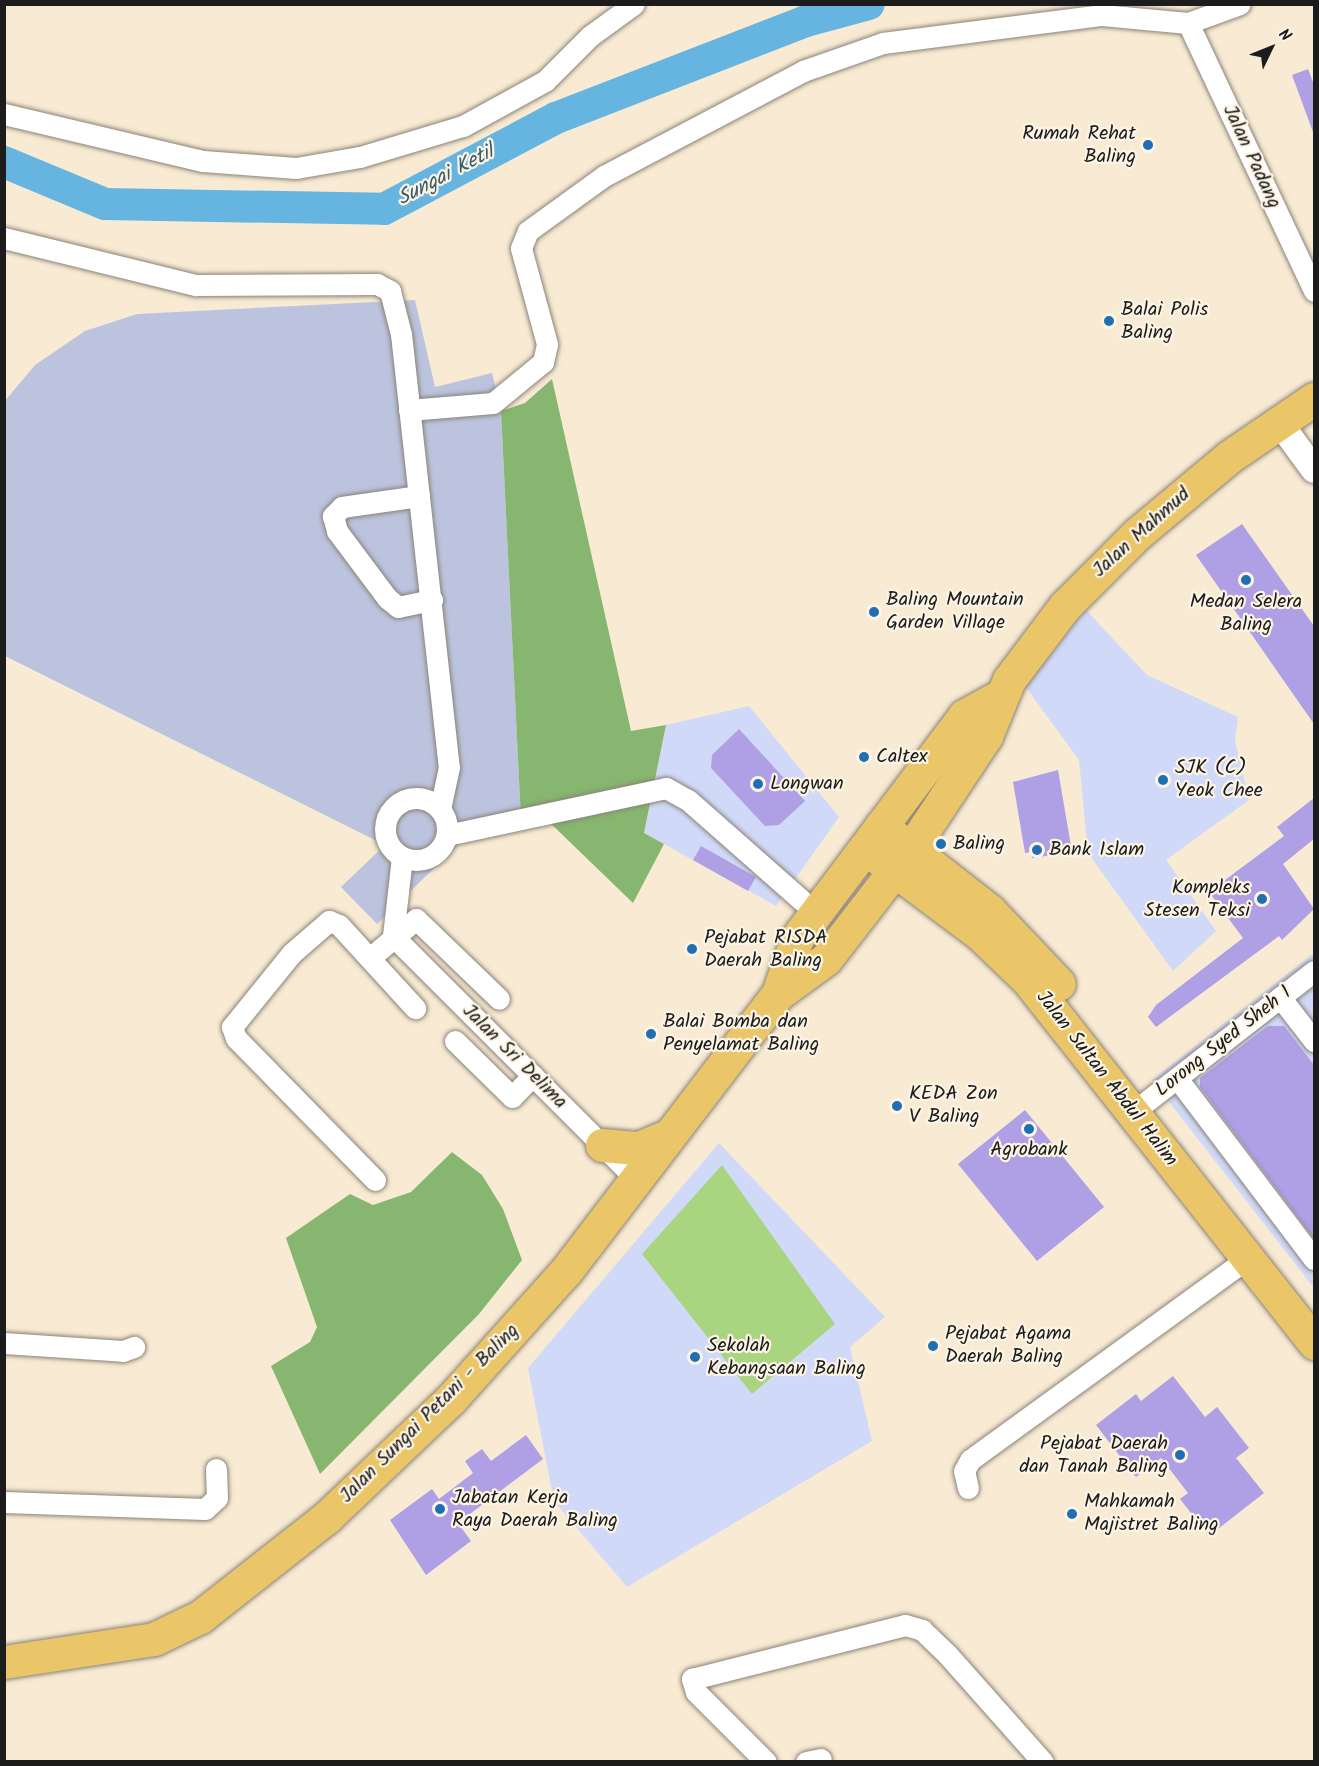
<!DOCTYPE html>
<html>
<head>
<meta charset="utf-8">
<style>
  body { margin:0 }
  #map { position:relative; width:1319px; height:1766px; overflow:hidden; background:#f8ead3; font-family:Kalam,sans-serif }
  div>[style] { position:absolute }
  .built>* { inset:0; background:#d1d9f9 }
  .industrial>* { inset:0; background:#bbc3de }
  .green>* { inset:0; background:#a9d581 }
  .forest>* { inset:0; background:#86b66f }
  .river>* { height:32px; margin:-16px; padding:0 16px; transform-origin:16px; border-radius:16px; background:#66b4e0 }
  .building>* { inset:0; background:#af9fe5 }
  .roads { filter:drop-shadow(0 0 2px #8a8378) drop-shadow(0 0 2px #8a8378) }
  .minor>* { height:21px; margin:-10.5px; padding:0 10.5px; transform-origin:10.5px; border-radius:10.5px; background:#fff }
  .minor>.ring { margin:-10.5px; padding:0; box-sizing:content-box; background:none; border:21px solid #fff; border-radius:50% }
  .tertiary>* { height:26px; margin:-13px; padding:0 13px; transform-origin:13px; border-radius:13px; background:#fff }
  .primary>* { height:33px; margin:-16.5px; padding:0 16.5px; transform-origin:16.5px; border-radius:16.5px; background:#ebc669 }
  .dots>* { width:16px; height:16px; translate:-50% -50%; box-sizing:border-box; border:3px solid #fcf5e5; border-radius:50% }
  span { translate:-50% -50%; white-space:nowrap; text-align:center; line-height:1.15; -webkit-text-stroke:4.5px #fcf5e5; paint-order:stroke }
  .poi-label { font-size:20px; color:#1c1c1c }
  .right { translate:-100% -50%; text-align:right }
  .left { translate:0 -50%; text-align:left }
  .street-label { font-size:20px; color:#1c1c1c }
  .water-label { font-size:21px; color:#3a596a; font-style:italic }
  .frame { position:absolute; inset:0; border:6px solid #1c1c1c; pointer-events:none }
  .north { position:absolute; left:1241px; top:18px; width:60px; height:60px; -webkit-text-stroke:4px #fcf5e5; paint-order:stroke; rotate:47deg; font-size:16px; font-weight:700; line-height:24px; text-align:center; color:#1c1c1c }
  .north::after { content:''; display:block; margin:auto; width:21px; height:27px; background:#1c1c1c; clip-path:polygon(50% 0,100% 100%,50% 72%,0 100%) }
</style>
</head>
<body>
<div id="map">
  <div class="built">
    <div style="clip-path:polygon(1086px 610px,1147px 675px,1238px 717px,1235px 740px,1249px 800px,1166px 860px,1216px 931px,1173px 971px,1088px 853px,1079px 760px,1025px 686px)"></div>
    <div style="clip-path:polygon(749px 706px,839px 817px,776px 906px,644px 833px,666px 725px)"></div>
    <div style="clip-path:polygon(1314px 953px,1314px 1288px,1152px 1080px)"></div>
    <div style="clip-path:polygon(719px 1143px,885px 1317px,850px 1347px,872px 1441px,627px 1587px,554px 1501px,528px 1368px)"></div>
  </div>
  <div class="industrial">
    <div style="clip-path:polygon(415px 300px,435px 387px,492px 373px,501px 411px,521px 820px,474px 829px,377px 924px,341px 887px,385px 845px,5px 656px,4px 402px,35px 365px,85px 331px,137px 314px)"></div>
  </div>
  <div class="green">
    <div style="clip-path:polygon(722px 1165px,835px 1324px,752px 1394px,642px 1254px)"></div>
  </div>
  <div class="forest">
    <div style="clip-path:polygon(552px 379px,631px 731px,666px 725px,644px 833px,664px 844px,633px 903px,545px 818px,521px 820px,501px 411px,525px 403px)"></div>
    <div style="clip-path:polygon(452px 1152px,482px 1175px,503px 1209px,522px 1260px,479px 1314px,320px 1474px,271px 1366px,310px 1342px,317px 1327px,286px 1238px,350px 1194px,373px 1205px,411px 1192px)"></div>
  </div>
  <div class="river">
    <div style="left:4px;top:162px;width:109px;rotate:22.6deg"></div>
    <div style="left:105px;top:204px;width:279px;rotate:1deg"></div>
    <div style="left:384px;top:209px;width:195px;rotate:-27.9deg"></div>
    <div style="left:556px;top:118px;width:268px;rotate:-21.2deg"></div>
    <div style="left:806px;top:21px;width:65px;rotate:-15.1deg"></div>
  </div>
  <div class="building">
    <div style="clip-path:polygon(1308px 69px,1314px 85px,1313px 132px,1292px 75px)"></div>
    <div style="clip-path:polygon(1242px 524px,1314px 626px,1314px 724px,1196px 555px)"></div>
    <div style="clip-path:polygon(739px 729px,805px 801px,779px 825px,765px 826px,711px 768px,712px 755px)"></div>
    <div style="clip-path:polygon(1058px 770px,1072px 852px,1032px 858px,1031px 852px,1025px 853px,1013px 782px)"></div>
    <div style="clip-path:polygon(1314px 798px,1314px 839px,1283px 864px,1314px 909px,1282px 940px,1279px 936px,1156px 1027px,1148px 1017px,1156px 1005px,1243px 938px,1209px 892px,1284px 836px,1277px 827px)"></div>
    <div style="clip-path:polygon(701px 846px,756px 877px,748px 891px,693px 860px)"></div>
    <div style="clip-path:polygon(1268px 1026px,1284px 1026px,1314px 1065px,1314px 1239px,1200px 1087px,1200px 1078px)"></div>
    <div style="clip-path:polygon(1025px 1110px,1104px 1207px,1037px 1261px,958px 1164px)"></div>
    <div style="clip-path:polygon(1173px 1376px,1205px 1417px,1217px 1407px,1249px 1448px,1236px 1458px,1264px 1493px,1209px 1536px,1180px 1499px,1188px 1493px,1161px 1458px,1136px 1477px,1096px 1425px,1136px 1394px,1141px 1401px)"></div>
    <div style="clip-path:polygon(526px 1435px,543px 1459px,458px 1523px,471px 1541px,426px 1575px,390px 1520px,432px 1489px,439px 1499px,473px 1473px,465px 1461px,482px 1449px,491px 1461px)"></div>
  </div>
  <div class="roads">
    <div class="minor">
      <div style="left:1188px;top:23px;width:296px;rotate:64.8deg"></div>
      <div style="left:4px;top:114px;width:204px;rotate:13.3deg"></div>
      <div style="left:203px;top:161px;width:93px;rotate:4.3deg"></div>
      <div style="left:296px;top:168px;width:65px;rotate:-9.8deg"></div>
      <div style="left:360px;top:157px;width:108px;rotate:-16.8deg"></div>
      <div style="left:463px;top:126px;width:94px;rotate:-28.8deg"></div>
      <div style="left:545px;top:81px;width:64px;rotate:-45deg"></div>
      <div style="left:590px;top:36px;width:54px;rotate:-36deg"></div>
      <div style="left:4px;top:238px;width:198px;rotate:13.8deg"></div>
      <div style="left:196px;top:285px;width:181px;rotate:-0.3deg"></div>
      <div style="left:377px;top:284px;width:15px;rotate:28deg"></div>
      <div style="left:390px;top:291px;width:44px;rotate:75.7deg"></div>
      <div style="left:401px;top:334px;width:436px;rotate:83.7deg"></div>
      <div style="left:449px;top:767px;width:43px;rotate:102.1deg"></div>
      <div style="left:409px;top:410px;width:84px;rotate:-4.8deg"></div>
      <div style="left:493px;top:403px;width:65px;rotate:-39.4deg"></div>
      <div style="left:543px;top:362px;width:18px;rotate:-77deg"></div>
      <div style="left:547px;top:344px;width:99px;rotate:-105.2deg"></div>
      <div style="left:521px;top:248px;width:18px;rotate:-68deg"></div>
      <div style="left:528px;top:231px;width:94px;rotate:-35.9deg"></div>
      <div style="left:604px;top:176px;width:225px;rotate:-27.8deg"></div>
      <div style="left:803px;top:71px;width:85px;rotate:-19.3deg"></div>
      <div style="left:883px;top:43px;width:221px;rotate:-7.3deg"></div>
      <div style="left:1102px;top:15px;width:86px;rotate:5.3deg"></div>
      <div style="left:1188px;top:23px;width:55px;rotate:-20.1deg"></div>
      <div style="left:419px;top:496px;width:78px;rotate:171.9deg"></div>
      <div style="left:342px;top:507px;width:13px;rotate:135deg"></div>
      <div style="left:333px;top:516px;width:16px;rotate:75deg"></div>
      <div style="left:337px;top:531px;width:84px;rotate:53.3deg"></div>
      <div style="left:387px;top:598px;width:14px;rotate:39deg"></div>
      <div style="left:398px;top:607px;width:35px;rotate:-12deg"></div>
      <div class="ring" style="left:385px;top:798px;width:41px;height:41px"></div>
      <div style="left:447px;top:835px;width:224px;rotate:-12.1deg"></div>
      <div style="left:666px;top:788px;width:25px;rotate:29deg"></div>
      <div style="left:688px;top:800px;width:171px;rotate:41.4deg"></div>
      <div style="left:402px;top:857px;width:80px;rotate:96.5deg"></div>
      <div style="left:393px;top:936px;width:342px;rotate:45deg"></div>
      <div style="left:371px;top:957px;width:59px;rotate:-40.2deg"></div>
      <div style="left:416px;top:919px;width:115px;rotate:43.9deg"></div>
      <div style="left:1280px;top:997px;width:56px;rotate:52.3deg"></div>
      <div style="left:455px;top:1041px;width:80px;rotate:44.5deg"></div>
      <div style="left:512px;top:1097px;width:30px;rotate:-46deg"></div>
      <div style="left:1177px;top:1078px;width:227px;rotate:52.9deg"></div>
      <div style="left:1133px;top:1112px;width:229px;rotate:-37.9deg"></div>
      <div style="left:375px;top:1180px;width:199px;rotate:-134.4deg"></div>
      <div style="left:236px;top:1038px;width:12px;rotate:-110deg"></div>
      <div style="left:232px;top:1027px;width:95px;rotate:-51deg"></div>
      <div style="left:292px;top:953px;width:49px;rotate:-40.9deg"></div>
      <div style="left:329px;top:921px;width:11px;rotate:22deg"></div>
      <div style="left:339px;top:925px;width:113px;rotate:47.5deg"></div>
      <div style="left:4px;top:1343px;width:119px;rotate:3.8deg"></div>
      <div style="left:123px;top:1351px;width:12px;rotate:-20deg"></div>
      <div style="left:968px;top:1488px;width:17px;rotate:-103deg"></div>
      <div style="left:964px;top:1471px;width:13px;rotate:-61deg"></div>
      <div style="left:970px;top:1460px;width:344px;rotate:-36deg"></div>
      <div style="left:4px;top:1502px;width:201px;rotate:2deg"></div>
      <div style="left:205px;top:1509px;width:16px;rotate:-43deg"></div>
      <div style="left:217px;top:1498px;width:29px;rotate:-92deg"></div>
      <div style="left:766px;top:1762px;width:99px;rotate:-135deg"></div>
      <div style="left:696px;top:1692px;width:14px;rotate:-107deg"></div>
      <div style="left:692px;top:1679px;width:220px;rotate:-14.2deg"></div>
      <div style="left:905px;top:1625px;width:18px;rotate:16deg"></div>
      <div style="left:922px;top:1630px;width:35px;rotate:44deg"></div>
      <div style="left:947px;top:1654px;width:144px;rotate:48.4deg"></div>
      <div style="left:806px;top:1762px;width:15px;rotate:-11deg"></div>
    </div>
    <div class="tertiary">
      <div style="left:1279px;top:422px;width:59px;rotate:53.9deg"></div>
    </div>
    <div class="primary">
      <div style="left:881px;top:826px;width:138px;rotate:37.9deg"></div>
      <div style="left:990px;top:911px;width:100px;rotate:46.6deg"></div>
      <div style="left:865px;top:848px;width:144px;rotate:36.8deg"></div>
      <div style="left:980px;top:934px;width:65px;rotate:43.8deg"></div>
      <div style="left:1027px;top:979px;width:464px;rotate:51.7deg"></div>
      <div style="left:778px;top:994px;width:59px;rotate:-71.3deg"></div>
      <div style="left:797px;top:938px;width:278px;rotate:-53deg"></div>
      <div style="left:964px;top:716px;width:39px;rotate:-29deg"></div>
      <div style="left:602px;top:1145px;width:37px;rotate:5deg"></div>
      <div style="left:639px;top:1148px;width:33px;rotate:-23deg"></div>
      <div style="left:4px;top:1662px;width:152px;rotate:-8.7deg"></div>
      <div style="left:154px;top:1639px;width:51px;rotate:-25.6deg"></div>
      <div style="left:200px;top:1617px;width:162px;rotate:-38.2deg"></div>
      <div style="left:327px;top:1517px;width:171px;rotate:-43.6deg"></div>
      <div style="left:451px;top:1399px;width:172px;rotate:-48.1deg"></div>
      <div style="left:566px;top:1271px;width:349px;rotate:-52.6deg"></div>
      <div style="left:778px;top:994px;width:59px;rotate:-36.1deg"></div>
      <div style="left:826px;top:959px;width:139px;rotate:-52.3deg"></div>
      <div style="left:911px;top:849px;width:136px;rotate:-56.4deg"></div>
      <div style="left:986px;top:736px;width:61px;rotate:-67.7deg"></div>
      <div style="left:1009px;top:680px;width:93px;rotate:-52.9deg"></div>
      <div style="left:1065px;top:606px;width:102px;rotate:-45deg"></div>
      <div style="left:1137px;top:534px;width:120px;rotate:-39.9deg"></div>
      <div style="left:1229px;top:457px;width:103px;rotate:-34.3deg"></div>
    </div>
  </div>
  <div class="dots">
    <div style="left:1148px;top:145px;background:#1f6fb2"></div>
    <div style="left:1109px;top:321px;background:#1f6fb2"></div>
    <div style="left:1246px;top:580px;background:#1f6fb2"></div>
    <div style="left:874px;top:612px;background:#1f6fb2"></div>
    <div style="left:864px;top:757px;background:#1f6fb2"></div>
    <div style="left:1163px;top:780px;background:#1f6fb2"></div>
    <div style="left:758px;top:784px;background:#1f6fb2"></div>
    <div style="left:941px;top:844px;background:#1f6fb2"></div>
    <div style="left:1037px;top:850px;background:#1f6fb2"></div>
    <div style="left:1262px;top:899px;background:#1f6fb2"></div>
    <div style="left:692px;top:949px;background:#1f6fb2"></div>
    <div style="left:651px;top:1034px;background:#1f6fb2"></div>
    <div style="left:897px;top:1106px;background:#1f6fb2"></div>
    <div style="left:1029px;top:1129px;background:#1f6fb2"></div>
    <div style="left:933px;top:1346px;background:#1f6fb2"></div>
    <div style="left:695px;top:1357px;background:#1f6fb2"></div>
    <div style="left:1180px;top:1455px;background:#1f6fb2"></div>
    <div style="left:440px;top:1509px;background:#1f6fb2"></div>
    <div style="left:1072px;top:1514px;background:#1f6fb2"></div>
  </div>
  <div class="poi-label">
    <span class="right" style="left:1136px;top:146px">Rumah Rehat<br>Baling</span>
    <span class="left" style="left:1121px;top:322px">Balai Polis<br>Baling</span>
    <span class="left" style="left:886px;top:612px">Baling Mountain<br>Garden Village</span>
    <span style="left:1246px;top:614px">Medan Selera<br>Baling</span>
    <span class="left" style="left:876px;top:757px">Caltex</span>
    <span class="left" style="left:1175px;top:780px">SJK (C)<br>Yeok Chee</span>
    <span class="left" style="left:770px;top:784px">Longwan</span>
    <span class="left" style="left:953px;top:844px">Baling</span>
    <span class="left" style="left:1049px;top:850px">Bank Islam</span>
    <span class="right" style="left:1250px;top:900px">Kompleks<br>Stesen Teksi</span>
    <span class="left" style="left:704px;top:950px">Pejabat RISDA<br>Daerah Baling</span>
    <span class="left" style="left:663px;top:1034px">Balai Bomba dan<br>Penyelamat Baling</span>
    <span class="left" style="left:909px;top:1106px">KEDA Zon<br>V Baling</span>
    <span style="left:1029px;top:1150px">Agrobank</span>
    <span class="left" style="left:945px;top:1346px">Pejabat Agama<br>Daerah Baling</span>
    <span class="left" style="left:707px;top:1358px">Sekolah<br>Kebangsaan Baling</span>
    <span class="right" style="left:1168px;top:1456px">Pejabat Daerah<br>dan Tanah Baling</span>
    <span class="left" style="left:452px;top:1510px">Jabatan Kerja<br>Raya Daerah Baling</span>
    <span class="left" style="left:1084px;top:1514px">Mahkamah<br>Majistret Baling</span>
  </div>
  <div class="street-label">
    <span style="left:1251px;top:157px;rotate:65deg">Jalan Padang</span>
    <span style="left:1142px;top:533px;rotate:-42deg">Jalan Mahmud</span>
    <span style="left:1224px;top:1042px;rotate:-38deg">Lorong Syed Sheh 1</span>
    <span style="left:514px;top:1057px;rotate:45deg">Jalan Sri Delima</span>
    <span style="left:1106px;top:1079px;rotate:52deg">Jalan Sultan Abdul Halim</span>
    <span style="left:430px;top:1414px;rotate:-45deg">Jalan Sungai Petani - Baling</span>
  </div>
  <div class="water-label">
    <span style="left:446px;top:176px;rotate:-28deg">Sungai Ketil</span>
  </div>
  <div class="frame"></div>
  <div class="north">N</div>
</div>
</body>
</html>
